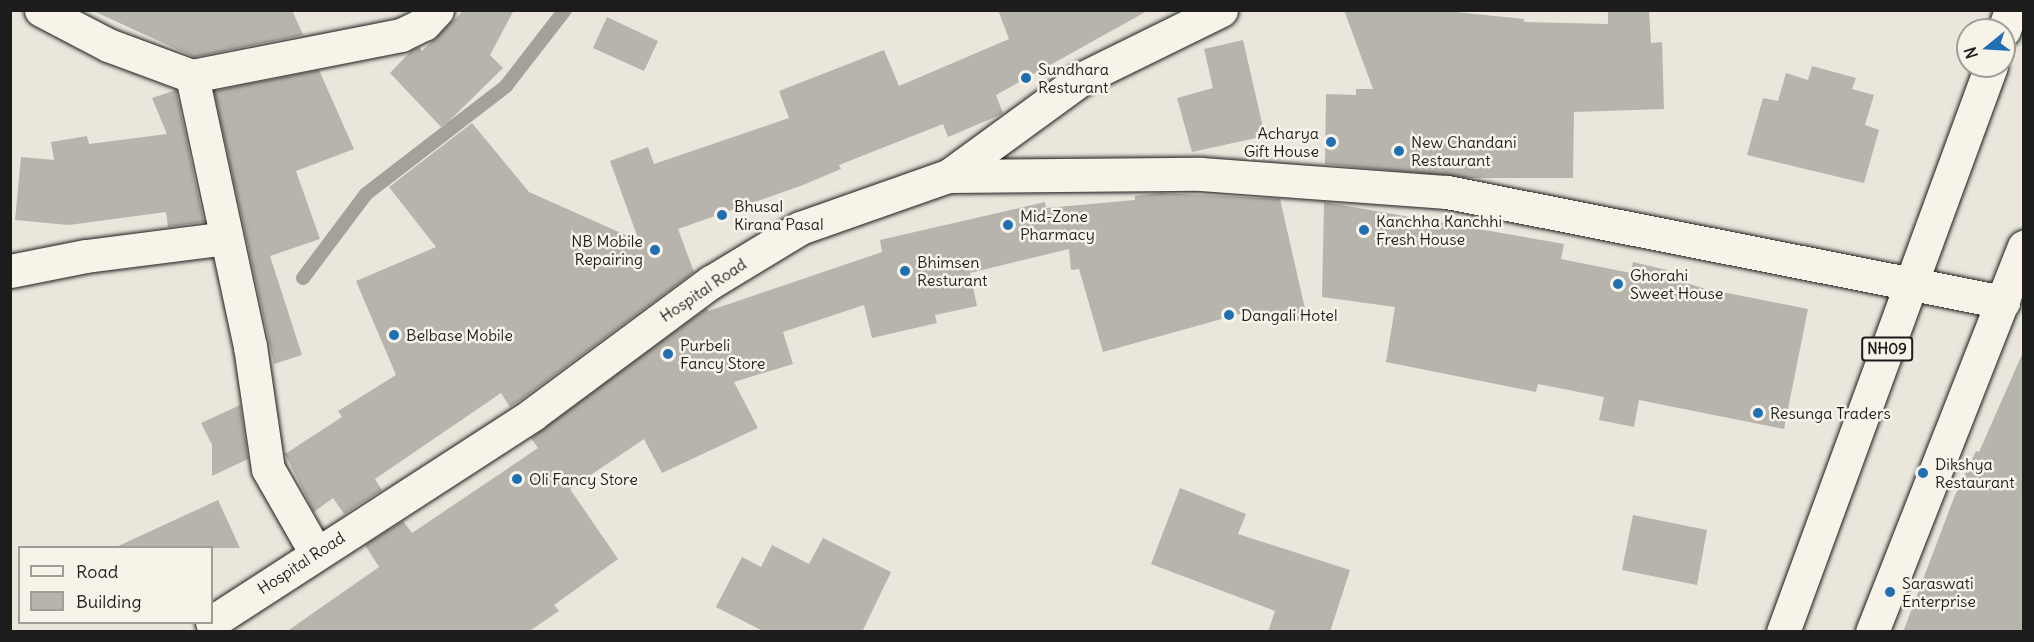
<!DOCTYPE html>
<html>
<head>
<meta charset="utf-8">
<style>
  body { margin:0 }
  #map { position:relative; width:2034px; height:642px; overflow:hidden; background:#eae6dc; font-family:Delius,sans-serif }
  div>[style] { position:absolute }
  .stream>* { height:14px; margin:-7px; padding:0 7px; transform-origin:7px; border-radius:7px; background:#a3a19a }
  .building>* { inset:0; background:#b6b4ac }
  .roads { filter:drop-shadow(0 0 2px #1c1c1c) drop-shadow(0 0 2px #1c1c1c) }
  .minor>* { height:33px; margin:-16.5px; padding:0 16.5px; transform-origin:16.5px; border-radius:16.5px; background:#f7f3e8 }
  .tertiary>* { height:33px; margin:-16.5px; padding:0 16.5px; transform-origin:16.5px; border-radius:16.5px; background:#f7f3e8 }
  .primary>* { height:33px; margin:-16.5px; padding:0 16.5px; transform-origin:16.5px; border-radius:16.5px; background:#f7f3e8 }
  .dots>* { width:16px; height:16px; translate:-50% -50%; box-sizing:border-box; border:3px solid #f7f3e8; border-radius:50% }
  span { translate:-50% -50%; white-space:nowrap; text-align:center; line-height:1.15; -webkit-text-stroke:5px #f7f3e8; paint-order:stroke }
  .shield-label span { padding:2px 4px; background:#f7f3e8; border:2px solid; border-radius:4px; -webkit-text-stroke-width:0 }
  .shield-label { font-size:15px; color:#1c1c1c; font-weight:700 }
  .poi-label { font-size:16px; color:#1c1c1c }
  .left { translate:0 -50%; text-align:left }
  .right { translate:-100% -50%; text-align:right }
  .street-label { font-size:16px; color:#1c1c1c }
  .frame { position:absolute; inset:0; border:12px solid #1c1c1c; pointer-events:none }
  .legend { position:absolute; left:18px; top:546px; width:195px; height:78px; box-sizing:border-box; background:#f7f3e8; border:2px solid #9f9d96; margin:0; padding:8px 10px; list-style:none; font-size:18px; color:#1c1c1c }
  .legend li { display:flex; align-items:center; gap:12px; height:30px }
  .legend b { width:30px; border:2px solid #9f9d96 }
  .north { position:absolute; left:1956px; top:18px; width:60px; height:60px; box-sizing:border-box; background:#f7f3e8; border:2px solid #9f9d96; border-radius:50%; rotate:252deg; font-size:16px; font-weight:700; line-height:24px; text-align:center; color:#1c1c1c }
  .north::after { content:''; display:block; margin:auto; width:21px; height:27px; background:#1f6fb2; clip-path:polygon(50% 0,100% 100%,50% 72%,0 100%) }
</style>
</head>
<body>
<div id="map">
  <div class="stream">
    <div style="left:303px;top:278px;width:105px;rotate:-53.1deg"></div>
    <div style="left:366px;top:194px;width:177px;rotate:-37.6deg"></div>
    <div style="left:506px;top:86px;width:96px;rotate:-52.2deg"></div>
  </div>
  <div class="building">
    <div style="clip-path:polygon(91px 10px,292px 10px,303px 35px,194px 57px)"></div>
    <div style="clip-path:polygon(464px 10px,514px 10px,490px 55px,503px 68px,442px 128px,390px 73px,412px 50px,419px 47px,422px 51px)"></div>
    <div style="clip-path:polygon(998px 10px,1149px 10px,996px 95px,1003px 113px,1000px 115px,948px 137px,943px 124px,839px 165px,841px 169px,803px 185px,678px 229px,694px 272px,522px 399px,510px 407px,501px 393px,375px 479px,382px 490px,344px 514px,333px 498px,314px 512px,285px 454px,342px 417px,338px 411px,396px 375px,356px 281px,436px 247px,389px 187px,472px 123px,529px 192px,639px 241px,610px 161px,648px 147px,654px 164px,789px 118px,779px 91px,884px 50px,899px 86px,1009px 39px)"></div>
    <div style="clip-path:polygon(1344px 10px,1437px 10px,1524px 19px,1524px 22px,1608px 24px,1608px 10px,1649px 10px,1651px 43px,1662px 42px,1664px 109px,1574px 112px,1573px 178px,1471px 178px,1325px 164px,1326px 94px,1356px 95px,1356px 89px,1373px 89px)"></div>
    <div style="clip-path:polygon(607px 17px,658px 41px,644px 71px,593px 48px)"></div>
    <div style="clip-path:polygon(1243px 40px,1265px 136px,1192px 152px,1177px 98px,1213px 88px,1204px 49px)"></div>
    <div style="clip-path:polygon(1812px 66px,1856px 78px,1852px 89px,1874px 95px,1865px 125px,1879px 130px,1864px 183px,1747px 155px,1763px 98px,1778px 101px,1786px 73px,1808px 80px)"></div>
    <div style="clip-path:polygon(319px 70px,354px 149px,296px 171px,320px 239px,270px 256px,302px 355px,274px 364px,214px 91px)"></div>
    <div style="clip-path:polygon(176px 90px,204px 222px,168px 227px,166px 212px,69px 225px,15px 220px,21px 157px,54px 160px,51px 142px,87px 136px,89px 144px,167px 134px,152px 98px)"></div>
    <div style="clip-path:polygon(1160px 193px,1280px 199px,1308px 322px,1247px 312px,1103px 352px,1079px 269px,1071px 270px,1069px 249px,970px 273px,977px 306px,935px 315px,937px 323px,872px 338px,864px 305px,783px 332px,793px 364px,734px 382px,758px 428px,662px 473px,644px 439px,570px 489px,618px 559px,554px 605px,559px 611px,528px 632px,286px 632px,379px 567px,365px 545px,403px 521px,412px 533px,538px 448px,531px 438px,707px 308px,708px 311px,882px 252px,880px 240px,1045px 202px,1046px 208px,1135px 200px,1135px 196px)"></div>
    <div style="clip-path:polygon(1324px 202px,1564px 244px,1561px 259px,1631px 273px,1633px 262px,1667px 270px,1665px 276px,1702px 288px,1808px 309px,1784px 429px,1639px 400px,1634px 427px,1599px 420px,1604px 397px,1538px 384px,1536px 392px,1386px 362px,1395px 307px,1322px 297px)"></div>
    <div style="clip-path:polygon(2024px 350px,2024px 632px,1903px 632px,1955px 495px,1976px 451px,1979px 452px)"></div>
    <div style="clip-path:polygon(240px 405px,248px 459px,212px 476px,212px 445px,201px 423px)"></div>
    <div style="clip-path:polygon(1180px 488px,1246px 514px,1238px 534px,1350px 570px,1330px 632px,1268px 632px,1275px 611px,1151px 564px)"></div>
    <div style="clip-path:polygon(218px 500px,240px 548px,114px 548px)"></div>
    <div style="clip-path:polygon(1633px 515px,1707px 530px,1697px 585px,1622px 570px)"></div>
    <div style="clip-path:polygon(823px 538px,891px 572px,862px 632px,765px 632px,716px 607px,742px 557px,761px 567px,772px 545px,809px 564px)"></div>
  </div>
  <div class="roads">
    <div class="minor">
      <div style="left:41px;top:10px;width:76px;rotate:27.6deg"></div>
      <div style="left:108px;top:45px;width:90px;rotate:20.3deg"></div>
      <div style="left:192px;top:76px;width:276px;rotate:77.9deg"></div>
      <div style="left:250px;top:346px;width:124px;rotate:81.7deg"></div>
      <div style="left:268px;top:469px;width:97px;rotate:60.3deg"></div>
      <div style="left:192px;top:76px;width:213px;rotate:-11.1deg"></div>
      <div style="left:401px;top:35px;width:25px;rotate:-26deg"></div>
      <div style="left:424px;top:24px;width:19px;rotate:-47deg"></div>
      <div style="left:948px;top:176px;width:253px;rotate:-0.5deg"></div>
      <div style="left:1201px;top:174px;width:247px;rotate:4.2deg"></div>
      <div style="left:1447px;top:192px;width:567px;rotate:11.19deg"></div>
      <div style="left:10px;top:271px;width:77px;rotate:-11.2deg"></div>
      <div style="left:86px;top:256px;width:141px;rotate:-7.3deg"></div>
    </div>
    <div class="tertiary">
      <div style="left:212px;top:622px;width:382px;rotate:-32.9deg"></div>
      <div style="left:533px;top:414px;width:222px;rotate:-36.6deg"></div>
      <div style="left:711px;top:282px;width:104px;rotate:-31.2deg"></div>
      <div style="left:800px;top:228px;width:157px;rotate:-19.4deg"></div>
      <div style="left:948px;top:176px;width:165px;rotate:-36.1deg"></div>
      <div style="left:1081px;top:79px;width:156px;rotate:-26.2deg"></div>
    </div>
    <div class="primary">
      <div style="left:2004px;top:30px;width:21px;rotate:-71deg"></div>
      <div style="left:1783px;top:632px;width:603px;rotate:-69.82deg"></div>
      <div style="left:1872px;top:632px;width:414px;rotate:-68.5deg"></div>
    </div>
  </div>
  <div class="dots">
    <div style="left:1026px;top:78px;background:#1f6fb2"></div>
    <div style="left:1331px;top:142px;background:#1f6fb2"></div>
    <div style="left:1399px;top:151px;background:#1f6fb2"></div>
    <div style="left:722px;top:215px;background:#1f6fb2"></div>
    <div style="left:1008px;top:225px;background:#1f6fb2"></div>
    <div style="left:1364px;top:230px;background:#1f6fb2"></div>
    <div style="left:655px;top:250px;background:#1f6fb2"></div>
    <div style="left:905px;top:271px;background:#1f6fb2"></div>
    <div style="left:1618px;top:284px;background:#1f6fb2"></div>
    <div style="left:1229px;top:315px;background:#1f6fb2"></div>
    <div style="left:394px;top:335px;background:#1f6fb2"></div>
    <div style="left:668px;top:354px;background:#1f6fb2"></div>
    <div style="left:1758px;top:413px;background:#1f6fb2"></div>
    <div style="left:1923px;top:473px;background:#1f6fb2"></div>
    <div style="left:517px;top:479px;background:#1f6fb2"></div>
    <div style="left:1890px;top:592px;background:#1f6fb2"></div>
  </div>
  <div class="shield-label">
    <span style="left:1887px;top:349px">NH09</span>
  </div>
  <div class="poi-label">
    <span class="left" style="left:1038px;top:78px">Sundhara<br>Resturant</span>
    <span class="right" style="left:1319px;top:142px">Acharya<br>Gift House</span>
    <span class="left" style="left:1411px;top:151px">New Chandani<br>Restaurant</span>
    <span class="left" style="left:734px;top:215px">Bhusal<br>Kirana Pasal</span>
    <span class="left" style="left:1020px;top:225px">Mid-Zone<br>Pharmacy</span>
    <span class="left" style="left:1376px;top:230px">Kanchha Kanchhi<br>Fresh House</span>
    <span class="right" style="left:643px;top:250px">NB Mobile<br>Repairing</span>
    <span class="left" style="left:917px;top:271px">Bhimsen<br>Resturant</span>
    <span class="left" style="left:1630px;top:284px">Ghorahi<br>Sweet House</span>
    <span class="left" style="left:1241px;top:315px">Dangali Hotel</span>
    <span class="left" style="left:406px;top:335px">Belbase Mobile</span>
    <span class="left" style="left:680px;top:354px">Purbeli<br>Fancy Store</span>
    <span class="left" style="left:1770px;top:413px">Resunga Traders</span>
    <span class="left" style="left:1935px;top:473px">Dikshya<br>Restaurant</span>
    <span class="left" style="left:529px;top:479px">Oli Fancy Store</span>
    <span class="left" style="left:1902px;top:592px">Saraswati<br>Enterprise</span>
  </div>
  <div class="street-label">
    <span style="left:703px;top:290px;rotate:-34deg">Hospital Road</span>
    <span style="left:301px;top:563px;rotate:-33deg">Hospital Road</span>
  </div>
  <div class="frame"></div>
  <ul class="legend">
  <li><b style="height:8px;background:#f7f3e8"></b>Road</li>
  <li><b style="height:16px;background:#b6b4ac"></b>Building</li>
  </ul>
  <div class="north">N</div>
</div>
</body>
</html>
